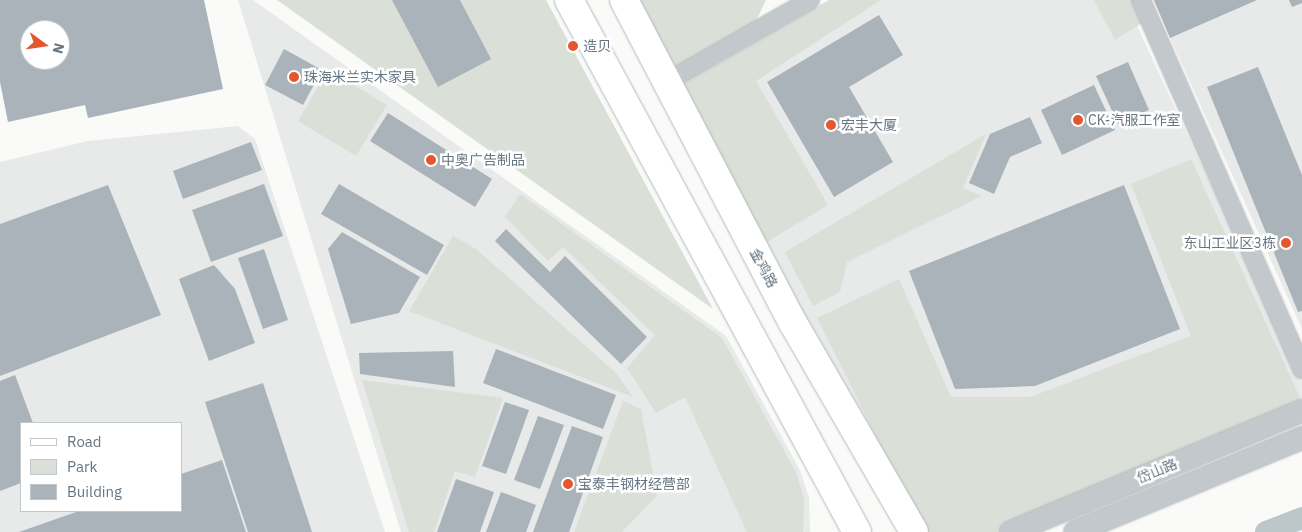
<!DOCTYPE html>
<html>
<head>
<meta charset="utf-8">
<style>
  body { margin:0 }
  #map { position:relative; width:1302px; height:532px; overflow:hidden; background:#fafaf8; font-family:"IBM Plex Sans","Noto Sans SC",sans-serif }
  div>[style] { position:absolute }
  .built>* { inset:0; background:#e8e9e9 }
  .green>* { inset:0; background:#dadfd7 }
  .canal>* { height:22px; margin:-11px; padding:0 11px; transform-origin:11px; border-radius:11px; background:#bbc7cb }
  .building>* { inset:0; background:#aab3b9 }
  .roads { filter:drop-shadow(0 0 1px #b5babe) drop-shadow(0 0 1px #b5babe) }
  .minor>* { height:18px; margin:-9px; padding:0 9px; transform-origin:9px; border-radius:9px; background:#c3c8cc }
  .tertiary>* { height:22px; margin:-11px; padding:0 11px; transform-origin:11px; border-radius:11px; background:#c3c8cc }
  .primary>* { height:28px; margin:-14px; padding:0 14px; transform-origin:14px; border-radius:14px; background:#fff }
  .dots>* { width:14px; height:14px; translate:-50% -50%; box-sizing:border-box; border:2px solid #fff; border-radius:50% }
  span { translate:-50% -50%; white-space:nowrap; text-align:center; line-height:1.15; -webkit-text-stroke:5px #fff; paint-order:stroke }
  .poi-label { font-size:14px; color:#657683 }
  .left { translate:0 -50%; text-align:left }
  .right { translate:-100% -50%; text-align:right }
  .street-label { font-size:14px; color:#657683 }
  .legend { position:absolute; left:20px; top:422px; width:162px; height:90px; box-sizing:border-box; background:#fff; border:1px solid #c1c8cd; margin:0; padding:6px 9px; list-style:none; font-size:15px; color:#657683 }
  .legend li { display:flex; align-items:center; gap:10px; height:25px }
  .legend b { width:25px; border:1px solid #c1c8cd }
  .north { position:absolute; left:20px; top:20px; width:50px; height:50px; box-sizing:border-box; background:#fff; border:1px solid #c1c8cd; border-radius:50%; rotate:104deg; font-size:14px; font-weight:700; line-height:20px; text-align:center; color:#657683 }
  .north::after { content:''; display:block; margin:auto; width:18px; height:22px; background:#e4572e; clip-path:polygon(50% 0,100% 100%,50% 72%,0 100%) }
</style>
</head>
<body>
<div id="map">
  <div class="built">
    <div style="clip-path:polygon(238px 0,253px 0,726px 336px,800px 470px,809px 498px,810px 532px,401px 532px)"></div>
    <div style="clip-path:polygon(858px 0,1125px 0,1302px 382px,1302px 412px,913px 532px,694px 98px)"></div>
    <div style="clip-path:polygon(1153px 0,1302px 0,1302px 329px)"></div>
    <div style="clip-path:polygon(evenodd,238px 126px,255px 139px,385px 532px,0 532px,0 162px,88px 141px,238px 126px,21px 423px,181px 423px,181px 511px,21px 511px,21px 423px)"></div>
  </div>
  <div class="green">
    <div style="clip-path:polygon(277px 0,546px 0,713px 309px)"></div>
    <div style="clip-path:polygon(634px 0,766px 0,754px 25px,671px 70px)"></div>
    <div style="clip-path:polygon(829px 0,881px 0,756px 81px,828px 205px,760px 246px,679px 87px)"></div>
    <div style="clip-path:polygon(1094px 0,1132px 0,1142px 23px,1115px 40px)"></div>
    <div style="clip-path:polygon(328px 70px,387px 105px,356px 156px,298px 121px)"></div>
    <div style="clip-path:polygon(986px 134px,963px 188px,982px 196px,847px 262px,840px 292px,813px 306px,785px 252px)"></div>
    <div style="clip-path:polygon(1191px 159px,1302px 402px,1013px 532px,924px 532px,817px 318px,899px 279px,951px 397px,1030px 397px,1191px 336px,1131px 184px)"></div>
    <div style="clip-path:polygon(520px 194px,722px 338px,796px 472px,804px 499px,803px 532px,747px 532px,685px 397px,656px 413px,627px 368px,655px 335px,563px 247px,548px 261px,505px 217px)"></div>
    <div style="clip-path:polygon(453px 236px,476px 249px,616px 373px,633px 397px,409px 311px)"></div>
    <div style="clip-path:polygon(362px 380px,503px 398px,475px 477px,455px 471px,434px 532px,409px 532px)"></div>
    <div style="clip-path:polygon(623px 401px,641px 409px,657px 496px,622px 532px,574px 532px)"></div>
  </div>
  <div class="canal">
    <div style="left:1266px;top:532px;width:39px;rotate:-21deg"></div>
  </div>
  <div class="building">
    <div style="clip-path:polygon(evenodd,0 0,204px 0,223px 89px,88px 118px,85px 105px,8px 122px,0 82px,0 0,30px 30px,60px 30px,60px 60px,30px 60px,30px 30px)"></div>
    <div style="clip-path:polygon(392px 0,460px 0,491px 59px,438px 87px)"></div>
    <div style="clip-path:polygon(1154px 0,1257px 0,1170px 38px)"></div>
    <div style="clip-path:polygon(1289px 0,1302px 0,1302px 3px,1292px 7px)"></div>
    <div style="clip-path:polygon(879px 15px,903px 55px,849px 87px,893px 162px,834px 197px,767px 82px)"></div>
    <div style="clip-path:polygon(284px 49px,322px 70px,303px 105px,265px 85px)"></div>
    <div style="clip-path:polygon(1128px 62px,1149px 110px,1118px 124px,1096px 76px)"></div>
    <div style="clip-path:polygon(1258px 67px,1302px 175px,1302px 311px,1298px 312px,1207px 87px)"></div>
    <div style="clip-path:polygon(1094px 85px,1115px 130px,1062px 155px,1041px 110px)"></div>
    <div style="clip-path:polygon(388px 113px,492px 179px,475px 207px,370px 141px)"></div>
    <div style="clip-path:polygon(1030px 117px,1042px 143px,1010px 157px,994px 194px,969px 183px,990px 134px)"></div>
    <div style="clip-path:polygon(251px 142px,262px 170px,183px 199px,173px 171px)"></div>
    <div style="clip-path:polygon(264px 184px,283px 236px,211px 262px,192px 210px)"></div>
    <div style="clip-path:polygon(339px 184px,444px 245px,427px 275px,321px 214px)"></div>
    <div style="clip-path:polygon(108px 185px,161px 315px,0 376px,0 224px)"></div>
    <div style="clip-path:polygon(1124px 185px,1180px 329px,1035px 386px,955px 389px,909px 271px)"></div>
    <div style="clip-path:polygon(506px 229px,550px 272px,565px 256px,647px 337px,621px 364px,495px 241px)"></div>
    <div style="clip-path:polygon(342px 232px,420px 277px,399px 313px,351px 324px,328px 249px)"></div>
    <div style="clip-path:polygon(264px 249px,288px 320px,263px 329px,238px 258px)"></div>
    <div style="clip-path:polygon(214px 265px,235px 289px,255px 343px,209px 361px,179px 279px)"></div>
    <div style="clip-path:polygon(496px 349px,616px 395px,603px 429px,483px 383px)"></div>
    <div style="clip-path:polygon(453px 351px,455px 387px,360px 374px,359px 353px)"></div>
    <div style="clip-path:polygon(15px 375px,33px 423px,21px 423px,21px 483px,0 491px,0 381px)"></div>
    <div style="clip-path:polygon(263px 383px,312px 532px,248px 532px,205px 402px)"></div>
    <div style="clip-path:polygon(505px 402px,529px 410px,506px 474px,482px 466px)"></div>
    <div style="clip-path:polygon(538px 416px,564px 425px,540px 489px,514px 480px)"></div>
    <div style="clip-path:polygon(572px 426px,603px 437px,569px 532px,533px 532px)"></div>
    <div style="clip-path:polygon(222px 460px,246px 532px,19px 532px,79px 511px,181px 511px,181px 474px)"></div>
    <div style="clip-path:polygon(456px 479px,494px 492px,480px 532px,437px 532px)"></div>
    <div style="clip-path:polygon(501px 492px,536px 505px,526px 532px,486px 532px)"></div>
  </div>
  <div class="roads">
    <div class="minor">
      <div style="left:1141px;top:0;width:403px;rotate:66.4deg"></div>
      <div style="left:667px;top:82px;width:165px;rotate:-29.8deg"></div>
    </div>
    <div class="tertiary">
      <div style="left:1011px;top:532px;width:315px;rotate:-22.6deg"></div>
      <div style="left:1075px;top:532px;width:246px;rotate:-22.5deg"></div>
    </div>
    <div class="primary">
      <div style="left:569px;top:0;width:605px;rotate:61.57deg"></div>
      <div style="left:624px;top:0;width:365px;rotate:62.4deg"></div>
      <div style="left:793px;top:323px;width:241px;rotate:59.9deg"></div>
    </div>
  </div>
  <div class="dots">
    <div style="left:573px;top:46px;background:#e4572e"></div>
    <div style="left:294px;top:77px;background:#e4572e"></div>
    <div style="left:1078px;top:120px;background:#e4572e"></div>
    <div style="left:831px;top:125px;background:#e4572e"></div>
    <div style="left:431px;top:160px;background:#e4572e"></div>
    <div style="left:1286px;top:243px;background:#e4572e"></div>
    <div style="left:568px;top:484px;background:#e4572e"></div>
  </div>
  <div class="poi-label">
    <span class="left" style="left:583px;top:46px">造贝</span>
    <span class="left" style="left:304px;top:77px">珠海米兰实木家具</span>
    <span class="left" style="left:1088px;top:120px">CK-汽服工作室</span>
    <span class="left" style="left:841px;top:125px">宏丰大厦</span>
    <span class="left" style="left:441px;top:160px">中奥广告制品</span>
    <span class="right" style="left:1276px;top:243px">东山工业区3栋</span>
    <span class="left" style="left:578px;top:484px">宝泰丰钢材经营部</span>
  </div>
  <div class="street-label">
    <span style="left:764px;top:268px;rotate:62deg">金鸡路</span>
    <span style="left:1157px;top:471px;rotate:-23deg">岱山路</span>
  </div>
  <ul class="legend">
  <li><b style="height:6px;background:#fff"></b>Road</li>
  <li><b style="height:14px;background:#dadfd7"></b>Park</li>
  <li><b style="height:14px;background:#aab3b9"></b>Building</li>
  </ul>
  <div class="north">N</div>
</div>
</body>
</html>
